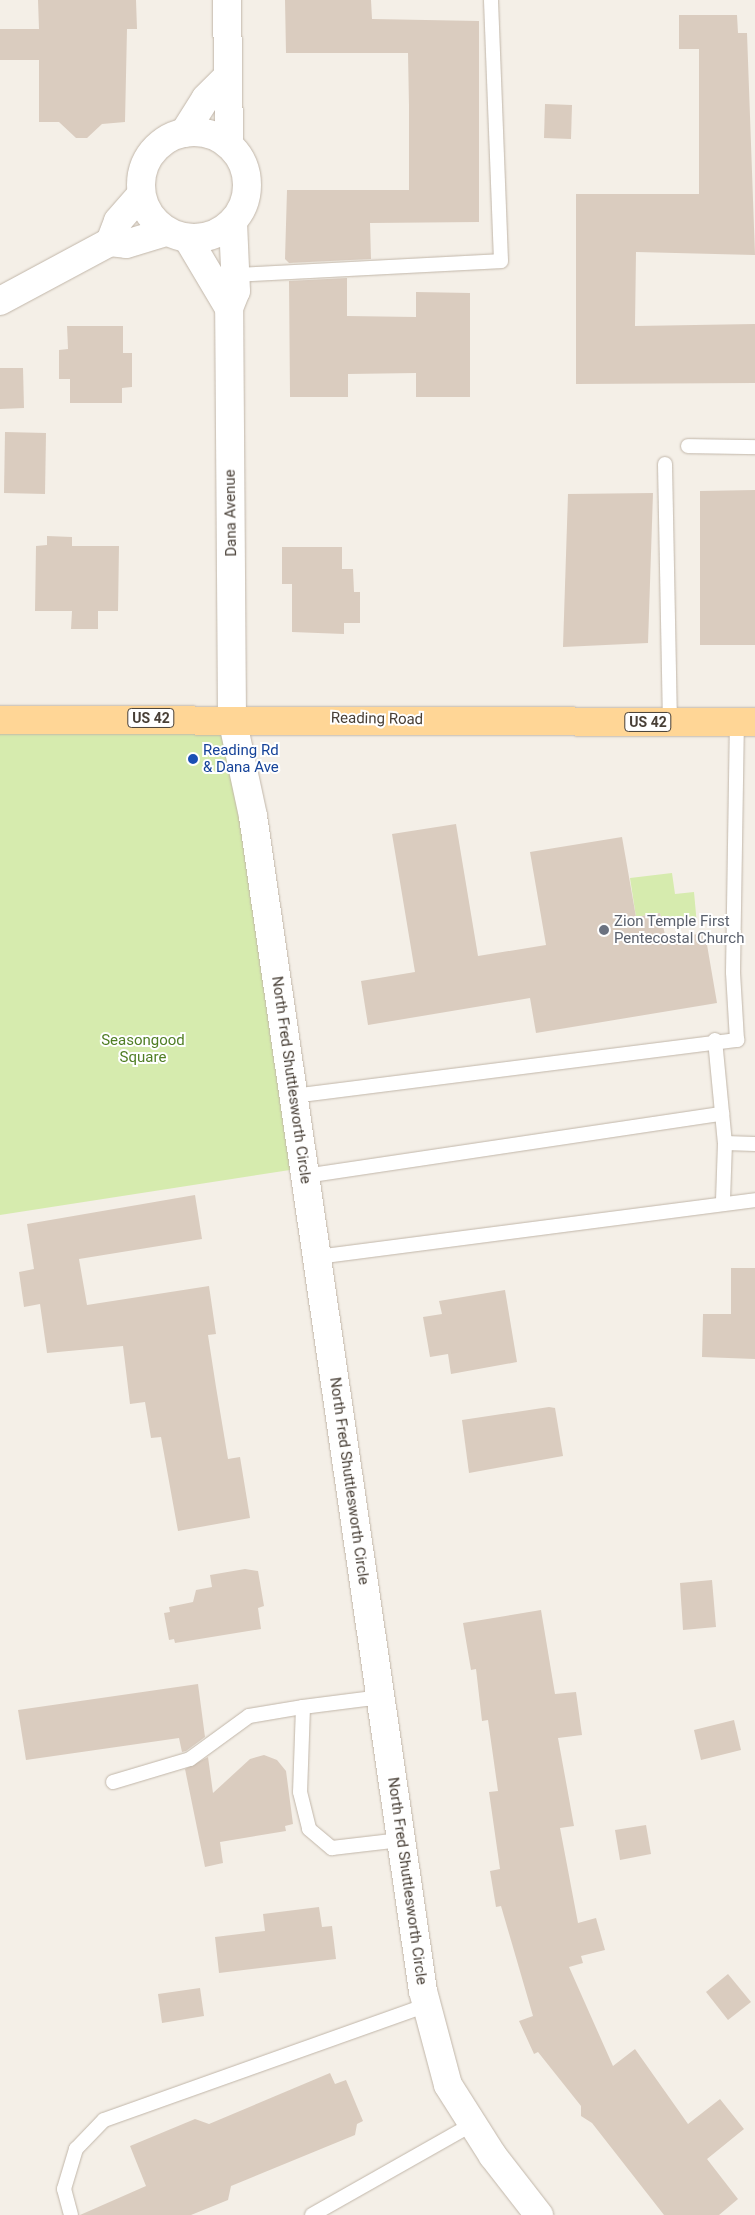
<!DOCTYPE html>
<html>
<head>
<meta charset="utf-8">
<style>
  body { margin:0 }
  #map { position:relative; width:755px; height:2215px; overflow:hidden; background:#f4efe7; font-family:Roboto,sans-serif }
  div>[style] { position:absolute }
  .green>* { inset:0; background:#d6ebae }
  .building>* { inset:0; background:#daccbf }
  .roads { filter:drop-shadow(0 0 1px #c1b6a9) drop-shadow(0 0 1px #c1b6a9) }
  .service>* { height:14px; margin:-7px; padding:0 7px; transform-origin:7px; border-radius:7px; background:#fff }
  .minor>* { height:28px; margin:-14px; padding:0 14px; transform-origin:14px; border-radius:14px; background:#fff }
  .tertiary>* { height:28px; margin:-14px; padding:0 14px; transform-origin:14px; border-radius:14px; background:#fff }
  .tertiary>.ring { margin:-14px; padding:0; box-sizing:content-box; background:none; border:28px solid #fff; border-radius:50% }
  .primary>* { height:28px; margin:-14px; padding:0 14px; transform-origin:14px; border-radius:14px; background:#ffd696 }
  .dots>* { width:14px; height:14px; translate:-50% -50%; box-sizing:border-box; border:2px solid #fff; border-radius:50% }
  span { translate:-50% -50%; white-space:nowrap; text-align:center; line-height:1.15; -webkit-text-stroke:4px #fff; paint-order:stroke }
  .shield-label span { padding:1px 4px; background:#fff; border:1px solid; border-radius:4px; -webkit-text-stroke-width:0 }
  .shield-label { font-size:14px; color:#483f36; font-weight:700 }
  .street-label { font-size:15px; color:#483f36 }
  .transit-label { font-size:15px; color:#164399 }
  .left { translate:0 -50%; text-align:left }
  .worship-label { font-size:15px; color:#5b616d }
  .park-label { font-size:15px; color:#507e25 }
</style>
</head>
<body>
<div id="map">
  <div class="green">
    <div style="clip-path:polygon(232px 718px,303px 1168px,0 1215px,0 720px)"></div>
    <div style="clip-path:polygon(672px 873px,675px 894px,694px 892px,697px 925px,663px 928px,660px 913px,636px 917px,630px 878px)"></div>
  </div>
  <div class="building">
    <div style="clip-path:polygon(38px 0,136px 0,137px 29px,127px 29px,125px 122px,102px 124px,87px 138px,76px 138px,59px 122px,39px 122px,39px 60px,0 60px,0 29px,39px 29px)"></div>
    <div style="clip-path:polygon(285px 0,371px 0,372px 19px,479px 21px,479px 222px,370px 223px,371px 259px,289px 263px,285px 259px,287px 190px,409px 190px,409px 106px,408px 53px,286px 53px)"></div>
    <div style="clip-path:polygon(679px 15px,737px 15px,738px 33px,747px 33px,755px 255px,636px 252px,635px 326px,755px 324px,755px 383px,576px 384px,576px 194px,699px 194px,699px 49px,679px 49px)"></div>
    <div style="clip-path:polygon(545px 104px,572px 105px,571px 139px,544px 138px)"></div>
    <div style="clip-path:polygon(347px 278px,347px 316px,416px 317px,416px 292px,470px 293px,470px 397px,416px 397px,416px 373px,348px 374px,348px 397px,290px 397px,289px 281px)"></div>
    <div style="clip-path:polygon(67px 326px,123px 326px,123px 353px,132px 353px,132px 387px,122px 388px,122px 403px,70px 403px,70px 379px,59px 379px,59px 350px,68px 349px)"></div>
    <div style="clip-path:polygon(0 368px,23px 368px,24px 408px,0 409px)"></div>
    <div style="clip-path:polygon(5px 432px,46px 433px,45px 494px,4px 493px)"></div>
    <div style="clip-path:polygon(755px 490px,755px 645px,700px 645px,700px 491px)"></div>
    <div style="clip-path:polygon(653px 493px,648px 643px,563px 647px,568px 494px)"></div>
    <div style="clip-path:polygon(47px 536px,72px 537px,72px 546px,119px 546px,118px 611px,98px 611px,98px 629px,71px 629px,72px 611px,35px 611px,36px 546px,47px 545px)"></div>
    <div style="clip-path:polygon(282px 547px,342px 547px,342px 569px,353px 569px,354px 592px,360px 592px,360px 623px,344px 623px,344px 634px,292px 632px,292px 584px,282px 584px)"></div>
    <div style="clip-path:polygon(456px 824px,478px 956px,546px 945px,530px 852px,622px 837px,636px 917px,660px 913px,666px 939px,705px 933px,717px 1003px,536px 1033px,530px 998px,368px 1025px,361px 981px,415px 972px,392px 834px)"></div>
    <div style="clip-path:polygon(195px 1195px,202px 1239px,79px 1259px,87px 1305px,209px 1286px,216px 1334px,208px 1335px,216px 1387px,228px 1459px,240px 1457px,250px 1518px,178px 1531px,161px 1437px,151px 1438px,145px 1402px,130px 1404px,123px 1346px,47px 1353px,40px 1304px,24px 1307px,19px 1272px,34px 1269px,27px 1224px)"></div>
    <div style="clip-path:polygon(731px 1268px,755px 1268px,755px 1359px,702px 1357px,703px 1314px,731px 1314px)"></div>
    <div style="clip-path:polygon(505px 1290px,517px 1362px,451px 1374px,448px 1354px,430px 1357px,423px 1317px,442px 1314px,439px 1301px)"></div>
    <div style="clip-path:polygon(549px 1407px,555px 1408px,563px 1456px,469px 1473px,462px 1420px)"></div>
    <div style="clip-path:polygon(245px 1569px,258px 1571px,264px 1606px,258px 1608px,261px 1629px,175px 1643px,174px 1639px,169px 1640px,164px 1613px,170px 1612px,169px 1607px,193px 1602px,196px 1590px,212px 1587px,210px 1575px)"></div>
    <div style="clip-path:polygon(712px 1580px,716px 1627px,683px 1630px,680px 1583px)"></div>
    <div style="clip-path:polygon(541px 1610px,555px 1694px,576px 1692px,582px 1735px,558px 1738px,574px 1826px,560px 1828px,578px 1923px,596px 1918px,605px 1950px,581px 1956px,583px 1963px,569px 1967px,613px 2066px,635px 2049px,688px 2124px,720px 2099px,744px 2129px,707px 2159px,738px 2199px,719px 2215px,664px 2215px,592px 2123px,581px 2116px,581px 2106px,538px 2052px,534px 2054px,519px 2021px,533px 2016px,501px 1906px,496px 1907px,490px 1871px,500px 1869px,489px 1792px,498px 1791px,488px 1720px,482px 1721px,476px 1669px,471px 1670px,463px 1623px)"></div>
    <div style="clip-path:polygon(198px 1684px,205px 1737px,186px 1751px,182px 1752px,179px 1738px,26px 1760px,18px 1710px)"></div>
    <div style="clip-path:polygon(734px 1720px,741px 1750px,701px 1760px,694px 1730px)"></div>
    <div style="clip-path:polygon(264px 1755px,277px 1760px,286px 1771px,293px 1824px,285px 1826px,286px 1831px,220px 1842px,223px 1863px,205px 1867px,185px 1769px,208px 1757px,213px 1793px,250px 1759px)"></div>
    <div style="clip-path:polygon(646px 1825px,651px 1854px,620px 1860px,615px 1830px)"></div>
    <div style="clip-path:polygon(319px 1907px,322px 1927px,332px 1926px,336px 1959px,219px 1973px,215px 1937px,265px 1931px,263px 1914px)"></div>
    <div style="clip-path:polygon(728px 1974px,751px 2002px,728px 2020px,706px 1992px)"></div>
    <div style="clip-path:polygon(200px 1988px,204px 2016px,162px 2023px,158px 1994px)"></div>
    <div style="clip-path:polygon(330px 2073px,335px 2084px,346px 2080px,363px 2121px,357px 2124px,355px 2135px,231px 2186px,228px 2200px,191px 2215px,80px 2215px,146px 2186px,130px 2146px,195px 2119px,209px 2124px)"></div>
  </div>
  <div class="roads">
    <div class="service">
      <div style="left:235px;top:275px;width:266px;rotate:-3deg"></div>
      <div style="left:501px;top:261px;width:261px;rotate:-92.2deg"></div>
      <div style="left:688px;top:446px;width:67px;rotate:0.9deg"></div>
      <div style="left:665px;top:464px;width:258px;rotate:88.9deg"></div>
      <div style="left:715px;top:1040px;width:103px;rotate:84.5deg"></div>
      <div style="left:725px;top:1143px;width:58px;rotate:92deg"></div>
      <div style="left:293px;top:1096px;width:448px;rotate:-7.2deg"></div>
      <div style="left:737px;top:1040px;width:68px;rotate:-93.4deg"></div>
      <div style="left:733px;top:972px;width:250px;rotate:-89.1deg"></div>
      <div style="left:725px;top:1143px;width:30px;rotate:2deg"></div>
      <div style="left:305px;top:1176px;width:422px;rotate:-8.5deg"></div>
      <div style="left:317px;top:1257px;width:442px;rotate:-7.4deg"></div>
      <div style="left:381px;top:1697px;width:79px;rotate:172.7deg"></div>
      <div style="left:303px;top:1707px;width:85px;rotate:92deg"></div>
      <div style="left:300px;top:1792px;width:38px;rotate:76deg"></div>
      <div style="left:309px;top:1829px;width:30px;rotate:40deg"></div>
      <div style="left:332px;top:1848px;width:69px;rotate:-6.6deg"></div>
      <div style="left:113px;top:1782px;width:80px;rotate:-16.6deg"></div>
      <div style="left:190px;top:1759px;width:73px;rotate:-36.1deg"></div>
      <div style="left:249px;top:1716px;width:55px;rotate:-9.5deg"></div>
      <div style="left:71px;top:2215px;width:27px;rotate:-105deg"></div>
      <div style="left:64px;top:2189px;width:42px;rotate:-73.3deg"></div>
      <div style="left:76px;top:2149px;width:40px;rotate:-46deg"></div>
      <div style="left:104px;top:2120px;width:343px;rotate:-19.6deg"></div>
      <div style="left:312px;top:2215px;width:185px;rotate:-29.5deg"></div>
    </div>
    <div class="minor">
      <div style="left:232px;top:718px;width:100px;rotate:77.9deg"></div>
      <div style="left:253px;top:816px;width:1187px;rotate:81.77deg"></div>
      <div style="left:423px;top:1991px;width:97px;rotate:75.1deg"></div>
      <div style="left:448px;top:2085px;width:84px;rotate:57.6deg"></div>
      <div style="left:493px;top:2156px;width:75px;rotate:52.1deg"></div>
    </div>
    <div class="tertiary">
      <div style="left:227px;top:0;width:144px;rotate:89.2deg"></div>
      <div class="ring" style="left:141px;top:132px;width:78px;height:78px"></div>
      <div style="left:184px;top:133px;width:41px;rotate:-57.8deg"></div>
      <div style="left:206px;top:98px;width:31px;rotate:-45deg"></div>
      <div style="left:188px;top:239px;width:80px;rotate:59.3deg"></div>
      <div style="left:110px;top:242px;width:22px;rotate:-69deg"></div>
      <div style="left:118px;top:221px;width:35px;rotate:-49deg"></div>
      <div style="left:0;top:301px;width:125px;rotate:-28.2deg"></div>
      <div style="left:110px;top:242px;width:16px;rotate:7deg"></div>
      <div style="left:126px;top:244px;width:42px;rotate:-16.7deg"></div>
      <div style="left:232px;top:718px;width:410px;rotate:-90.4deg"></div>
      <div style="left:229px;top:308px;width:18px;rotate:-68deg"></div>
      <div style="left:236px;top:291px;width:69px;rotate:-92.5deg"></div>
    </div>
    <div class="primary">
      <div style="left:0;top:720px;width:755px;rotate:0.15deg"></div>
    </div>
  </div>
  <div class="dots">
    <div style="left:193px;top:759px;background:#1a4fb4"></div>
    <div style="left:604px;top:930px;background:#6b7280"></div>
  </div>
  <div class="shield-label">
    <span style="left:151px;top:718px">US 42</span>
    <span style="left:648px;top:722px">US 42</span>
  </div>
  <div class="street-label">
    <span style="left:231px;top:513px;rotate:-91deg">Dana Avenue</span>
    <span style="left:377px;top:719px;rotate:1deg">Reading Road</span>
    <span style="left:291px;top:1080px;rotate:82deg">North Fred Shuttlesworth Circle</span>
    <span style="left:349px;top:1481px;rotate:82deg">North Fred Shuttlesworth Circle</span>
    <span style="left:407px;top:1881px;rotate:82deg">North Fred Shuttlesworth Circle</span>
  </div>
  <div class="transit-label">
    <span class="left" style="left:203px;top:759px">Reading Rd<br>&amp; Dana Ave</span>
  </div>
  <div class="worship-label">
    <span class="left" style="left:614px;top:930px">Zion Temple First<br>Pentecostal Church</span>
  </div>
  <div class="park-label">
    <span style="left:143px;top:1049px">Seasongood<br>Square</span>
  </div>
</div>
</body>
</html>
